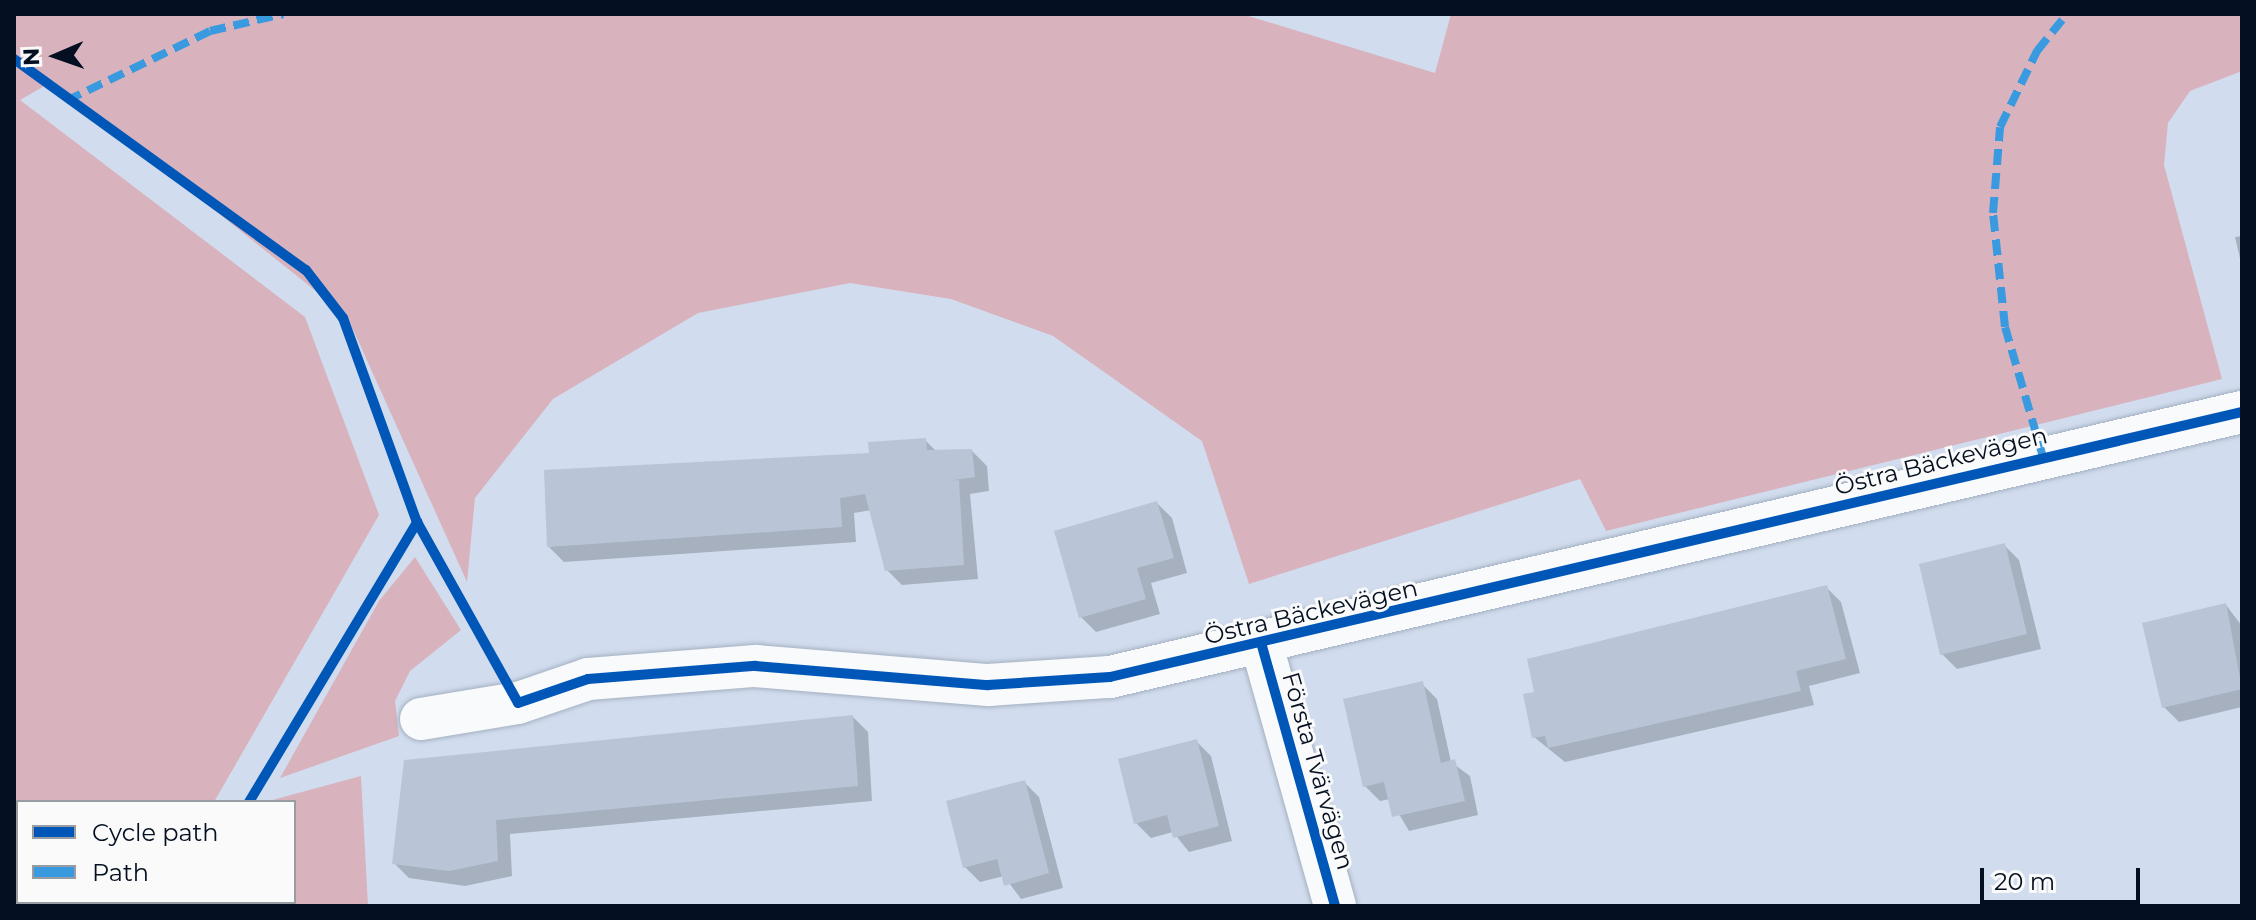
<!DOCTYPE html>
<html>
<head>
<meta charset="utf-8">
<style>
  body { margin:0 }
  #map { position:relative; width:2256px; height:920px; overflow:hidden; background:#d1ddee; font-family:Montserrat,sans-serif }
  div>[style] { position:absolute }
  .green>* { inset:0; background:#d8b2bc }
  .shadow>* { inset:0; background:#0003 }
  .building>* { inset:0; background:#b9c5d6 }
  .roads { filter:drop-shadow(0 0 2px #a4b0c1) drop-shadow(0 0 2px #a4b0c1) }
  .minor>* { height:42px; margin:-21px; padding:0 21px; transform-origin:21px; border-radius:21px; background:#f8fafc }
  .quiet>* { height:8px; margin-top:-4px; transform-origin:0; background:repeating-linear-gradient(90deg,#399ae0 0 16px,transparent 0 24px) }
  .cycleway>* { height:10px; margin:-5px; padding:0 5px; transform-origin:5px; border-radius:5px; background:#0057b8 }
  span { translate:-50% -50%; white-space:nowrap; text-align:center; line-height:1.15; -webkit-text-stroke:6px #fafafa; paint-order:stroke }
  .street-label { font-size:24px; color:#041021 }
  .frame { position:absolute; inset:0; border:16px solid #041021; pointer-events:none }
  .legend { position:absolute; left:16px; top:800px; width:280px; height:104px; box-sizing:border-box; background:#fafafa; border:2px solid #989ca3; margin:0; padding:10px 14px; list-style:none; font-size:24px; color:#041021 }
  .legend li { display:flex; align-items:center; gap:16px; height:40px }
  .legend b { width:40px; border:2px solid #989ca3 }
  .north { position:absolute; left:16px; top:16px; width:80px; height:80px; -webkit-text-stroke:6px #fafafa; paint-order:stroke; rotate:268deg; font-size:22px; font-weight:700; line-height:32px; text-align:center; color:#041021 }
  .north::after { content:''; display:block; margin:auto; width:28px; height:36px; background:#041021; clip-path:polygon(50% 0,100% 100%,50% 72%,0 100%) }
  .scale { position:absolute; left:1980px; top:868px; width:160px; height:36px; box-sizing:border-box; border:4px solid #041021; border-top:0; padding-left:10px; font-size:24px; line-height:28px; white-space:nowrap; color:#041021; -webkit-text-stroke:6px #fafafa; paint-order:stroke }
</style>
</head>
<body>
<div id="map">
  <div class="green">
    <div style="clip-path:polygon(14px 14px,1242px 14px,1435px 73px,1451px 14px,2242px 14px,2242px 71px,2190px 91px,2168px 123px,2164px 165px,2222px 379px,1606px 531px,1580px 479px,1249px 584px,1202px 441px,1053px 336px,951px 299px,850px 283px,698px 313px,553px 399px,475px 498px,467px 582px,347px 316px,53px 81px,20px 100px,305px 317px,379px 515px,214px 802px,18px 802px,18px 902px,154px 906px,14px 906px)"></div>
    <div style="clip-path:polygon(415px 557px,461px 630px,410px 671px,395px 701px,399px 736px,280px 778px,379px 601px)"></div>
    <div style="clip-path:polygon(361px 776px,368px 906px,206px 906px,294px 902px,294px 802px,265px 802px)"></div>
  </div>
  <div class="shadow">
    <div style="clip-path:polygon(2242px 236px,2242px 267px,2235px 237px)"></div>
    <div style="clip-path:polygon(925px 440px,937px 452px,972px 451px,987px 466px,989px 491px,970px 494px,978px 579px,902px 585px,887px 570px,872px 510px,854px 513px,856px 542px,564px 562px,549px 547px)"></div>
    <div style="clip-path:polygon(1157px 503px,1172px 518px,1187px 573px,1151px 583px,1160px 614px,1096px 632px,1081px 617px)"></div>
    <div style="clip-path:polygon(2004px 545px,2019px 560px,2041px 649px,1957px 669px,1942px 654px)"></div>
    <div style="clip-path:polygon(1826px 587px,1841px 602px,1860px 673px,1809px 686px,1814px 705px,1565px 762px,1534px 737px)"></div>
    <div style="clip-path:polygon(2226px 605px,2242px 626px,2242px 707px,2179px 722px,2164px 707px)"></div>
    <div style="clip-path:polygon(1422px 684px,1437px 699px,1451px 762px,1470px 776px,1478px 815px,1409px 831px,1390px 799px,1380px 801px,1365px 786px)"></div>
    <div style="clip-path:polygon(853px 717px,868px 732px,872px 801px,510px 834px,512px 876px,465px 886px,409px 878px,394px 863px,406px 762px)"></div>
    <div style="clip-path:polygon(1196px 741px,1211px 756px,1232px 841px,1189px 852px,1173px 832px,1151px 838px,1136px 823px)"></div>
    <div style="clip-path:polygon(1024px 782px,1039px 797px,1063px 888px,1021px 899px,1004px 876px,980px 882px,965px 867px)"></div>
  </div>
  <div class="building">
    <div style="clip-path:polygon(926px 438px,927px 450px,972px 449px,975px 477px,947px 481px,959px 480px,964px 565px,885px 571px,865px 494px,840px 498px,842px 527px,547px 547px,544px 470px,869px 453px,868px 442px)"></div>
    <div style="clip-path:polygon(1157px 501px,1174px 558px,1137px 568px,1146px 599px,1079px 618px,1054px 531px)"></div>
    <div style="clip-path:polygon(2005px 543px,2027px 634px,1940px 655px,1919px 564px)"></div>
    <div style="clip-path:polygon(1827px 585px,1846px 659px,1796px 671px,1801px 691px,1548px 748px,1545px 736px,1532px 738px,1523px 694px,1534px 692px,1527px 659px)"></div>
    <div style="clip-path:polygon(2226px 603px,2242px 689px,2162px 708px,2142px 623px)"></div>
    <div style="clip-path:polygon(1423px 681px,1441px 763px,1455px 759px,1465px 801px,1392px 817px,1384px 782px,1363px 787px,1343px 699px)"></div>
    <div style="clip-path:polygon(853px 715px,858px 786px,496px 820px,498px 861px,449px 871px,392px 864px,404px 760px)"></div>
    <div style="clip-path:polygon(1197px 739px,1219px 826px,1173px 838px,1167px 815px,1134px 824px,1118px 759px)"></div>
    <div style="clip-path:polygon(1025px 780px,1049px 873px,1004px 886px,997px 859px,963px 868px,946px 801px)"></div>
  </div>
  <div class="roads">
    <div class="minor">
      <div style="left:1262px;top:646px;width:270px;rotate:74.3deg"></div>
      <div style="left:421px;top:719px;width:98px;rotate:-9.4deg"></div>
      <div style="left:518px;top:703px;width:74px;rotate:-18.9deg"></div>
      <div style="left:588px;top:679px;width:168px;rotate:-4.5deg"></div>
      <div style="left:755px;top:666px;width:234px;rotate:4.7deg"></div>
      <div style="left:988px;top:685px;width:122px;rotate:-3.8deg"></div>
      <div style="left:1110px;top:677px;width:1163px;rotate:-13.18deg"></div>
    </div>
  </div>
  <div class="quiet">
    <div style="left:66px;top:101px;width:160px;rotate:-25.9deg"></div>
    <div style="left:210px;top:31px;width:75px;rotate:-13.1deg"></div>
    <div style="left:2043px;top:457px;width:135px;rotate:-106.3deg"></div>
    <div style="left:2005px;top:327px;width:115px;rotate:-96deg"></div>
    <div style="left:1993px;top:213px;width:86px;rotate:-85.3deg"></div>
    <div style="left:2000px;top:127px;width:85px;rotate:-64deg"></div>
    <div style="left:2037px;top:51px;width:48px;rotate:-51deg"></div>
    <div style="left:190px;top:906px;width:5px;rotate:-53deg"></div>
  </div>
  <div class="cycleway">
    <div style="left:14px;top:59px;width:360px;rotate:35.9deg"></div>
    <div style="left:306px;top:270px;width:61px;rotate:52.4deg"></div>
    <div style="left:343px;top:318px;width:217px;rotate:70.1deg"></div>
    <div style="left:417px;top:522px;width:207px;rotate:60.8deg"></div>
    <div style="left:518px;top:703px;width:74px;rotate:-18.9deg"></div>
    <div style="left:588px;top:679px;width:168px;rotate:-4.5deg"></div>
    <div style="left:755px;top:666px;width:234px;rotate:4.7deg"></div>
    <div style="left:988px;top:685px;width:122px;rotate:-3.8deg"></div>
    <div style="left:1110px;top:677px;width:1163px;rotate:-13.18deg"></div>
    <div style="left:1262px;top:646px;width:270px;rotate:74.3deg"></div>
    <div style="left:249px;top:802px;width:327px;rotate:-59deg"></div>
  </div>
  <div class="street-label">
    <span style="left:1941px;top:461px;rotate:-14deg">Östra Bäckevägen</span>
    <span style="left:1311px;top:612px;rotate:-13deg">Östra Bäckevägen</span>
    <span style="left:1318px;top:771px;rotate:74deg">Första Tvärvägen</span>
  </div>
  <div class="frame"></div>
  <ul class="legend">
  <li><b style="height:10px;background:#0057b8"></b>Cycle path</li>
  <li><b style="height:10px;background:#399ae0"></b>Path</li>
  </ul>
  <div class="north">N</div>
  <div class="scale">20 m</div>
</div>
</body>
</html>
